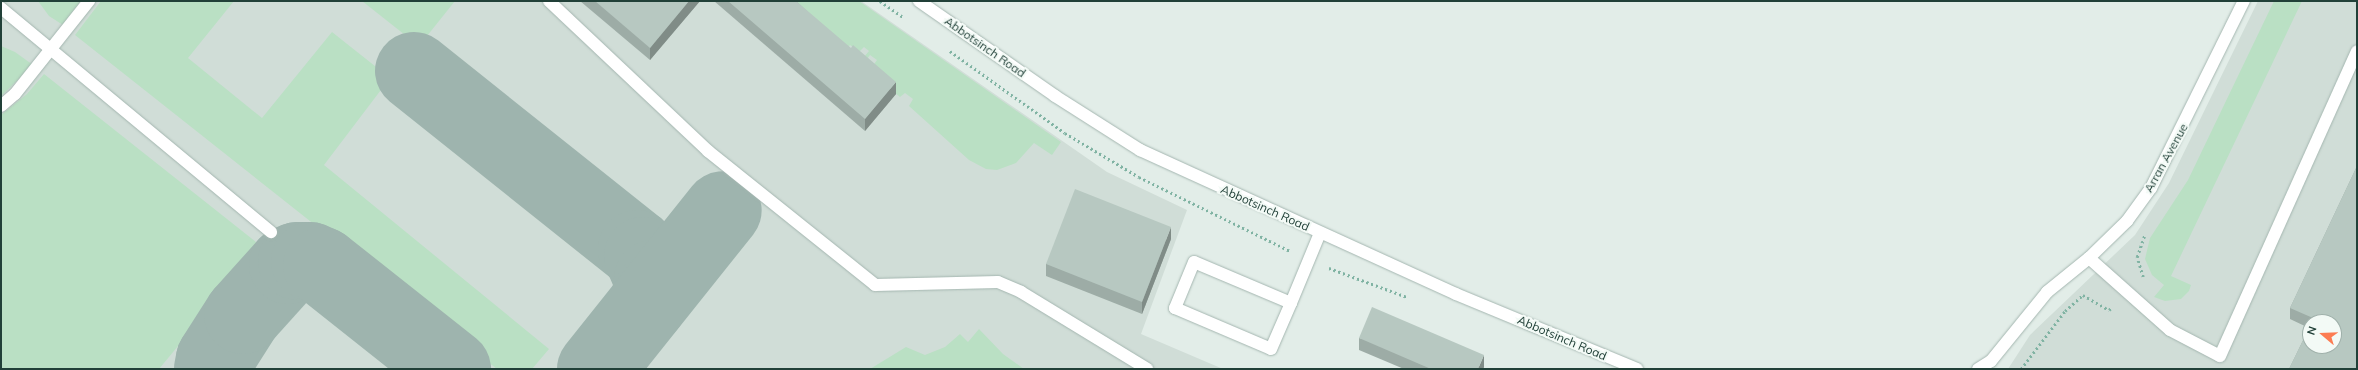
<!DOCTYPE html>
<html>
<head>
<meta charset="utf-8">
<style>
  body { margin:0 }
  #map { position:relative; width:2358px; height:370px; overflow:hidden; background:#e2ede8; font-family:Mulish,sans-serif }
  div>[style] { position:absolute }
  .built>* { inset:0; background:#d0ddd7 }
  .green>* { inset:0; background:#bae0c4 }
  .taxiway>* { height:78px; margin:-39px; padding:0 39px; transform-origin:39px; border-radius:39px; background:#9eb4ae }
  .path>* { height:2.5px; margin-top:-1.25px; transform-origin:0; background:repeating-linear-gradient(90deg,#80b3a3 0 2px,transparent 0 5px) }
  .roads { filter:drop-shadow(0 0 1px #a4b6b0) drop-shadow(0 0 1px #a4b6b0) }
  .service>* { height:12px; margin:-6px; padding:0 6px; transform-origin:6px; border-radius:6px; background:#fff }
  .minor>* { height:12px; margin:-6px; padding:0 6px; transform-origin:6px; border-radius:6px; background:#fff }
  .tertiary>* { height:12px; margin:-6px; padding:0 6px; transform-origin:6px; border-radius:6px; background:#fff }
  .wall>* { inset:0; background:#9daca6 }
  .shaded-wall>* { inset:0; background:#808c87 }
  .building>* { inset:0; background:#b7c8c1 }
  span { translate:-50% -50%; white-space:nowrap; text-align:center; line-height:1.15; -webkit-text-stroke:4px #f3faf6; paint-order:stroke }
  .street-label { font-size:12px; color:#214038 }
  .frame { position:absolute; inset:0; border:2px solid #214038; pointer-events:none }
  .north { position:absolute; left:2302px; top:314px; width:40px; height:40px; box-sizing:border-box; background:#f3faf6; border:1px solid #9fb0aa; border-radius:50%; rotate:289deg; font-size:11px; font-weight:700; line-height:16px; text-align:center; color:#214038 }
  .north::after { content:''; display:block; margin:auto; width:14px; height:18px; background:#fc7c52; clip-path:polygon(50% 0,100% 100%,50% 72%,0 100%) }
</style>
</head>
<body>
<div id="map">
  <div class="built">
    <div style="clip-path:polygon(1px 1px,861px 1px,1107px 172px,1187px 210px,1141px 334px,1223px 369px,1px 369px)"></div>
    <div style="clip-path:polygon(evenodd,2258px 1px,2357px 1px,2357px 369px,2008px 369px,2030px 335px,2135px 235px,2169px 183px,2258px 1px,2310px 322px,2334px 322px,2334px 346px,2310px 346px,2310px 322px)"></div>
  </div>
  <div class="green">
    <div style="clip-path:polygon(38px 1px,81px 1px,63px 25px,49px 16px)"></div>
    <div style="clip-path:polygon(101px 1px,234px 1px,188px 58px,262px 118px,332px 32px,390px 78px,324px 165px,549px 349px,532px 369px,497px 369px,75px 35px)"></div>
    <div style="clip-path:polygon(362px 1px,455px 1px,419px 46px)"></div>
    <div style="clip-path:polygon(787px 1px,859px 1px,1061px 142px,1052px 155px,1034px 143px,1016px 163px,997px 170px,986px 169px,969px 160px,909px 106px,913px 99px,905px 93px,900px 97px,869px 71px,877px 60px,870px 55px,867px 59px,864px 57px,869px 51px,864px 47px,859px 52px,850px 45px,847px 49px)"></div>
    <div style="clip-path:polygon(2274px 1px,2302px 1px,2171px 276px,2191px 285px,2189px 291px,2181px 299px,2165px 301px,2154px 297px,2164px 285px,2152px 275px,2145px 259px,2150px 238px,2188px 180px)"></div>
    <div style="clip-path:polygon(1px 46px,15px 52px,33px 65px,1px 96px)"></div>
    <div style="clip-path:polygon(44px 74px,261px 246px,159px 369px,1px 369px,1px 115px,27px 94px)"></div>
    <div style="clip-path:polygon(979px 329px,1003px 354px,1024px 369px,870px 369px,906px 347px,925px 355px,945px 347px,960px 334px,968px 342px)"></div>
    <div style="clip-path:polygon(630px 360px,637px 363px,646px 369px,618px 369px,621px 364px)"></div>
  </div>
  <div class="taxiway">
    <div style="left:414px;top:71px;width:285px;rotate:38.6deg"></div>
    <div style="left:637px;top:249px;width:9px;rotate:49deg"></div>
    <div style="left:643px;top:256px;width:25px;rotate:67deg"></div>
    <div style="left:653px;top:279px;width:14px;rotate:94deg"></div>
    <div style="left:652px;top:293px;width:13px;rotate:113deg"></div>
    <div style="left:213px;top:369px;width:10px;rotate:-79deg"></div>
    <div style="left:215px;top:359px;width:52px;rotate:-57.5deg"></div>
    <div style="left:243px;top:315px;width:67px;rotate:-48deg"></div>
    <div style="left:288px;top:265px;width:10px;rotate:-24deg"></div>
    <div style="left:297px;top:261px;width:13px"></div>
    <div style="left:310px;top:261px;width:13px;rotate:23deg"></div>
    <div style="left:322px;top:266px;width:166px;rotate:38.4deg"></div>
    <div style="left:596px;top:369px;width:203px;rotate:-51.4deg"></div>
  </div>
  <div class="path">
    <div style="left:880px;top:1px;width:29px;rotate:35deg"></div>
    <div style="left:950px;top:51px;width:141px;rotate:35.5deg"></div>
    <div style="left:1065px;top:133px;width:86px;rotate:30.7deg"></div>
    <div style="left:1139px;top:177px;width:168px;rotate:26.1deg"></div>
    <div style="left:1329px;top:268px;width:83px;rotate:20.4deg"></div>
    <div style="left:2143px;top:277px;width:21px;rotate:-107deg"></div>
    <div style="left:2137px;top:257px;width:24px;rotate:-71deg"></div>
    <div style="left:2021px;top:369px;width:73px;rotate:-52.8deg"></div>
    <div style="left:2065px;top:311px;width:24px;rotate:-42deg"></div>
    <div style="left:2083px;top:295px;width:30px;rotate:30deg"></div>
    <div style="left:2109px;top:310px;width:4px;rotate:-45deg"></div>
  </div>
  <div class="roads">
    <div class="service">
      <div style="left:549px;top:1px;width:219px;rotate:43.3deg"></div>
      <div style="left:708px;top:151px;width:214px;rotate:38.7deg"></div>
      <div style="left:875px;top:285px;width:123px;rotate:-1.4deg"></div>
      <div style="left:998px;top:282px;width:25px;rotate:23deg"></div>
      <div style="left:1021px;top:292px;width:148px;rotate:31.4deg"></div>
      <div style="left:1px;top:8px;width:351px;rotate:39.7deg"></div>
      <div style="left:1px;top:106px;width:18px;rotate:-41deg"></div>
      <div style="left:15px;top:94px;width:119px;rotate:-51.5deg"></div>
      <div style="left:2089px;top:258px;width:108px;rotate:41.6deg"></div>
      <div style="left:2170px;top:330px;width:56px;rotate:27.5deg"></div>
      <div style="left:2220px;top:356px;width:334px;rotate:-65.8deg"></div>
      <div style="left:1291px;top:303px;width:105px;rotate:-157.1deg"></div>
      <div style="left:1194px;top:262px;width:50px;rotate:112.4deg"></div>
      <div style="left:1175px;top:308px;width:104px;rotate:23.1deg"></div>
      <div style="left:1271px;top:349px;width:50px;rotate:-66.5deg"></div>
      <div style="left:1291px;top:303px;width:76px;rotate:-67.5deg"></div>
    </div>
    <div class="minor">
      <div style="left:1978px;top:369px;width:15px;rotate:-32deg"></div>
      <div style="left:1991px;top:361px;width:89px;rotate:-50.9deg"></div>
      <div style="left:2047px;top:292px;width:54px;rotate:-39deg"></div>
      <div style="left:2089px;top:258px;width:53px;rotate:-44.2deg"></div>
      <div style="left:2127px;top:221px;width:41px;rotate:-54deg"></div>
      <div style="left:2151px;top:188px;width:209px;rotate:-63.6deg"></div>
    </div>
    <div class="tertiary">
      <div style="left:919px;top:1px;width:166px;rotate:34.9deg"></div>
      <div style="left:1055px;top:96px;width:101px;rotate:32.4deg"></div>
      <div style="left:1140px;top:150px;width:347px;rotate:24.5deg"></div>
      <div style="left:1456px;top:294px;width:196px;rotate:22.5deg"></div>
    </div>
  </div>
  <div class="wall">
    <div style="clip-path:polygon(580px 1px,700px 1px,650px 60px)"></div>
    <div style="clip-path:polygon(714px 1px,796px 1px,896px 94px,865px 131px)"></div>
    <div style="clip-path:polygon(evenodd,2357px 166px,2357px 369px,2289px 369px,2309px 328px,2290px 319px,2290px 308px,2357px 166px,2310px 322px,2334px 322px,2334px 346px,2310px 346px,2310px 322px)"></div>
    <div style="clip-path:polygon(1171px 239px,1142px 314px,1046px 276px,1046px 264px)"></div>
    <div style="clip-path:polygon(1359px 338px,1484px 367px,1483px 369px,1404px 369px,1359px 350px)"></div>
  </div>
  <div class="shaded-wall">
    <div style="clip-path:polygon(689px 1px,700px 1px,650px 60px,650px 48px)"></div>
    <div style="clip-path:polygon(896px 82px,896px 94px,865px 131px,865px 119px)"></div>
    <div style="clip-path:polygon(1171px 227px,1171px 239px,1142px 314px,1142px 302px)"></div>
    <div style="clip-path:polygon(1484px 355px,1484px 367px,1483px 369px,1478px 369px)"></div>
  </div>
  <div class="building">
    <div style="clip-path:polygon(595px 1px,689px 1px,650px 48px)"></div>
    <div style="clip-path:polygon(728px 1px,796px 1px,851px 48px,853px 45px,896px 82px,865px 119px)"></div>
    <div style="clip-path:polygon(2357px 166px,2357px 369px,2289px 369px,2310px 326px,2310px 346px,2334px 346px,2334px 322px,2312px 322px,2313px 318px,2290px 308px)"></div>
    <div style="clip-path:polygon(1075px 189px,1171px 227px,1142px 302px,1046px 264px)"></div>
    <div style="clip-path:polygon(1372px 307px,1484px 355px,1478px 369px,1431px 369px,1359px 338px)"></div>
  </div>
  <div class="street-label">
    <span style="left:985px;top:47px;rotate:35deg">Abbotsinch Road</span>
    <span style="left:2166px;top:158px;rotate:-61deg">Arran Avenue</span>
    <span style="left:1265px;top:208px;rotate:24deg">Abbotsinch Road</span>
    <span style="left:1562px;top:338px;rotate:23deg">Abbotsinch Road</span>
  </div>
  <div class="frame"></div>
  <div class="north">N</div>
</div>
</body>
</html>
